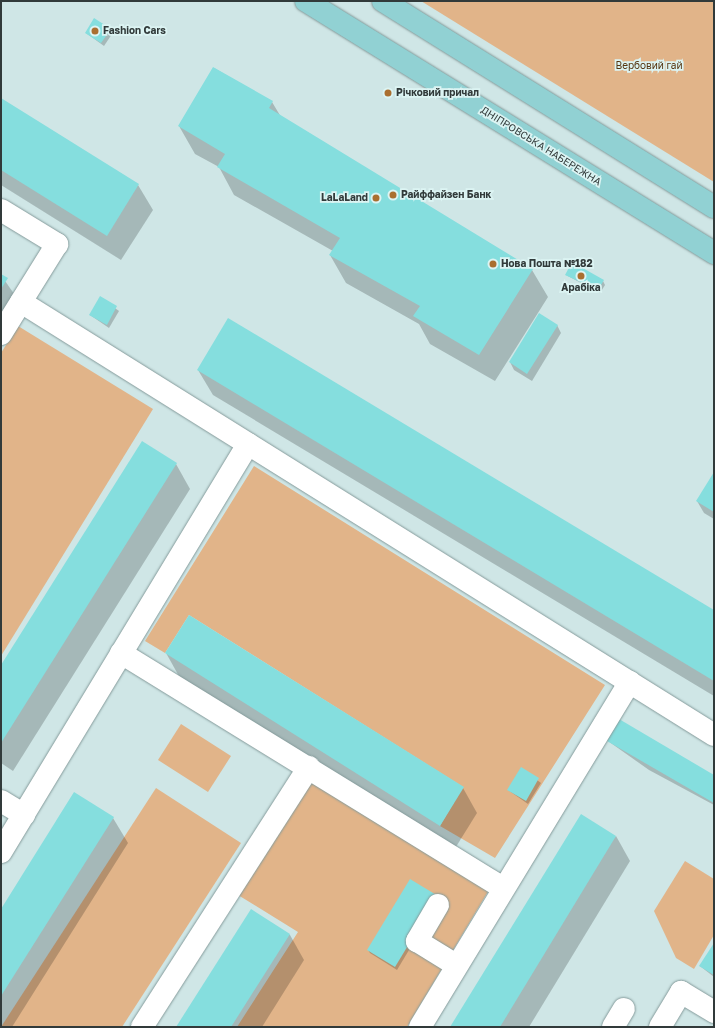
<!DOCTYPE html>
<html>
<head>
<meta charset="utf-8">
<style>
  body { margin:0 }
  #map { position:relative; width:715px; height:1028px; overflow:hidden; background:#cfe6e6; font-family:"Golos Text",sans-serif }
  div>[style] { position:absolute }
  .green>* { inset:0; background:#e1b489 }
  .shadow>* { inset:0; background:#0003 }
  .building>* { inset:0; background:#85dede }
  .roads { filter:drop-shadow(0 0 1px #859b9b) drop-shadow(0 0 1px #859b9b) }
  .minor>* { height:22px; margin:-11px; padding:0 11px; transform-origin:11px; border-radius:11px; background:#fff }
  .major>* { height:22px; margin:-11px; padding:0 11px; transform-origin:11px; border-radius:11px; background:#91d1d3 }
  .dots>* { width:11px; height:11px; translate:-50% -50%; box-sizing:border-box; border:2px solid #dcf4f3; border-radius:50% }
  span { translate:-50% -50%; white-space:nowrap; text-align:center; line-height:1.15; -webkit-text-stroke:3.5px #dcf4f3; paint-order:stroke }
  .poi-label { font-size:10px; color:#313a3a; font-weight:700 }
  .left { translate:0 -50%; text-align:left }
  .right { translate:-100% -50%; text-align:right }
  .park-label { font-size:10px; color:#573611 }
  .street-label { font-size:10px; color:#313a3a }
  .frame { position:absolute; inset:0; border:2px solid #313a3a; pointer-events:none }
</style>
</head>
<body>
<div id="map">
  <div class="green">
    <div style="clip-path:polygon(421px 1px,714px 1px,714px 182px)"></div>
    <div style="clip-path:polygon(18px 326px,153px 409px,1px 656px,1px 353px)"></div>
    <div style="clip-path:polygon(254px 466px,605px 685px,495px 858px,440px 826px,463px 787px,189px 615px,165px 653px,145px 641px)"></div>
    <div style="clip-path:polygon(181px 724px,231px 756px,208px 792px,158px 760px)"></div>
    <div style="clip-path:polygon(311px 780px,489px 890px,407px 1027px,237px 1027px,298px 932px,238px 895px)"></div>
    <div style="clip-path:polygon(156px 788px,241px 843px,122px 1027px,1px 1027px)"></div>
    <div style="clip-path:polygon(685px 861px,714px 879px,714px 935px,694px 969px,676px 958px,654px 911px)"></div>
  </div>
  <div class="shadow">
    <div style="clip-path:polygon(110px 30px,112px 34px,104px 46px,86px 33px)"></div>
    <div style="clip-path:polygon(214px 68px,272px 102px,281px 117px,532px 270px,548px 297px,495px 381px,430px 344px,419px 324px,346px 283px,330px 255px,333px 251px,234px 195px,219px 167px,195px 154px,179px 126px)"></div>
    <div style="clip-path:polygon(1px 99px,138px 185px,153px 210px,121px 260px,1px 185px)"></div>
    <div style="clip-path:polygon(1px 275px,21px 304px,1px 336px)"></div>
    <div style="clip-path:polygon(566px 275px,603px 281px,605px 285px,600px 293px)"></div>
    <div style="clip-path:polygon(101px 298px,119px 311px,109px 328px,90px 315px)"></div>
    <div style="clip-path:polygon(557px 325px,561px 333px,532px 381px,514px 370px,510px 362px)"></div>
    <div style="clip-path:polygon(198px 370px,714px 611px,714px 696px,213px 395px)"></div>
    <div style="clip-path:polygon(176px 464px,190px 489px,13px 771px,1px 763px,1px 667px)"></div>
    <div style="clip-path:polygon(714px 474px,714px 519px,704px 513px,697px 501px)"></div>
    <div style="clip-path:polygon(166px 653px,463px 788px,477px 813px,454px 850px,180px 678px)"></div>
    <div style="clip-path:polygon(608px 741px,714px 776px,714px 805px,649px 770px)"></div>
    <div style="clip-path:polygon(521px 768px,541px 783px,528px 804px,508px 790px)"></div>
    <div style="clip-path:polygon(113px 818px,128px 843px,12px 1027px,1px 1027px,1px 910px)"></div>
    <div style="clip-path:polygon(616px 836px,630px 861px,529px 1027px,451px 1027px)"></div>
    <div style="clip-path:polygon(439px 900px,397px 970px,370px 953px,368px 950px)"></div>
    <div style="clip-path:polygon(251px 911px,290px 935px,304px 960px,262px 1027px,177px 1027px)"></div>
    <div style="clip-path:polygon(714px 945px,714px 977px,700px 966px)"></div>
  </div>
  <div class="building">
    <div style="clip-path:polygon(94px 18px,111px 29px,101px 43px,85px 33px)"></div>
    <div style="clip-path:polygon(213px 67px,273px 101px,269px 108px,533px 269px,479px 355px,413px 316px,420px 306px,329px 255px,340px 238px,217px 167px,225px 154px,178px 126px)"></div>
    <div style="clip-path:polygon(1px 98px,139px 184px,107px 236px,1px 170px)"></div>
    <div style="clip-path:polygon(572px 262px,604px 280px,598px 290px,565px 275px)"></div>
    <div style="clip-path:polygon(1px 274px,8px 278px,1px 289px)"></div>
    <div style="clip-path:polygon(100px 296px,117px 306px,107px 325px,89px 315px)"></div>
    <div style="clip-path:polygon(539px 313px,558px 325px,527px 374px,509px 362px)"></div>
    <div style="clip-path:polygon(228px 318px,714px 610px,714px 681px,197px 370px)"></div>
    <div style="clip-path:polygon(142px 441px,177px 463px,1px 743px,1px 665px)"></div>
    <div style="clip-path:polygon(714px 472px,714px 512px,696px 501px)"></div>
    <div style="clip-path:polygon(189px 615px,464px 787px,440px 826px,165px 653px)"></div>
    <div style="clip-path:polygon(619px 719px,714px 775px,714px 803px,607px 741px)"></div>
    <div style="clip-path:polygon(521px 767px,539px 778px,526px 801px,507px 790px)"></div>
    <div style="clip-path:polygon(74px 792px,114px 817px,1px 996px,1px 909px)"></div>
    <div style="clip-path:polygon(581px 814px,616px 836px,500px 1027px,450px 1027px)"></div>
    <div style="clip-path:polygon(410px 879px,438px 896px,395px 967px,367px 950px)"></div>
    <div style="clip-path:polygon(251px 909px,290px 934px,231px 1027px,176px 1027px)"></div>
    <div style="clip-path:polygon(714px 943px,714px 975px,699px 966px)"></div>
  </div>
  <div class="roads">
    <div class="minor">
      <div style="left:1px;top:210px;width:66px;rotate:31.3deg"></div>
      <div style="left:57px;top:244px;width:106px;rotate:121.9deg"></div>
      <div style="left:21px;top:302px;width:817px;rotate:32deg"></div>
      <div style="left:121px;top:653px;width:447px;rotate:31.6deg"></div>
      <div style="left:1px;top:801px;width:27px;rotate:31deg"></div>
      <div style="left:1px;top:852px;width:477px;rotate:-58.8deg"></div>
      <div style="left:438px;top:905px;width:42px;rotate:120.3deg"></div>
      <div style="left:417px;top:941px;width:46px;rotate:31.6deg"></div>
      <div style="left:142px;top:1027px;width:309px;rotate:-57.3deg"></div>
      <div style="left:420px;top:1027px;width:404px;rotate:-58.7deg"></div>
      <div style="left:613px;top:1027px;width:21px;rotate:-59deg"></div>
      <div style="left:660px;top:1027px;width:41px;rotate:-59deg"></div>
      <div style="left:681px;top:992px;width:39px;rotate:31deg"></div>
    </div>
    <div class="major">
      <div style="left:306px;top:1px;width:480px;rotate:31.7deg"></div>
      <div style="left:383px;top:1px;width:390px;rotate:31.9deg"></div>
    </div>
  </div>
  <div class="dots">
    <div style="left:95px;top:31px;background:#aa6f30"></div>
    <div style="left:388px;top:93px;background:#aa6f30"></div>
    <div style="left:393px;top:195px;background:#aa6f30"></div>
    <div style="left:376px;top:198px;background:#aa6f30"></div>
    <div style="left:493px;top:264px;background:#aa6f30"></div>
    <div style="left:581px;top:276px;background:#aa6f30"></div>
  </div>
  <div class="poi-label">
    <span class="left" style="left:103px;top:31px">Fashion Cars</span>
    <span class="left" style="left:396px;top:93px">Річковий причал</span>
    <span class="left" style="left:401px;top:195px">Райффайзен Банк</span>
    <span class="right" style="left:368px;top:198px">LaLaLand</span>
    <span class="left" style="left:501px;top:264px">Нова Пошта №182</span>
    <span style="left:581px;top:288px">Арабіка</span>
  </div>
  <div class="park-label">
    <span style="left:649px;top:66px">Вербовий гай</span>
  </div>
  <div class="street-label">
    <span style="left:541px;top:146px;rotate:32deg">ДНІПРОВСЬКА НАБЕРЕЖНА</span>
  </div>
  <div class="frame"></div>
</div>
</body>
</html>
